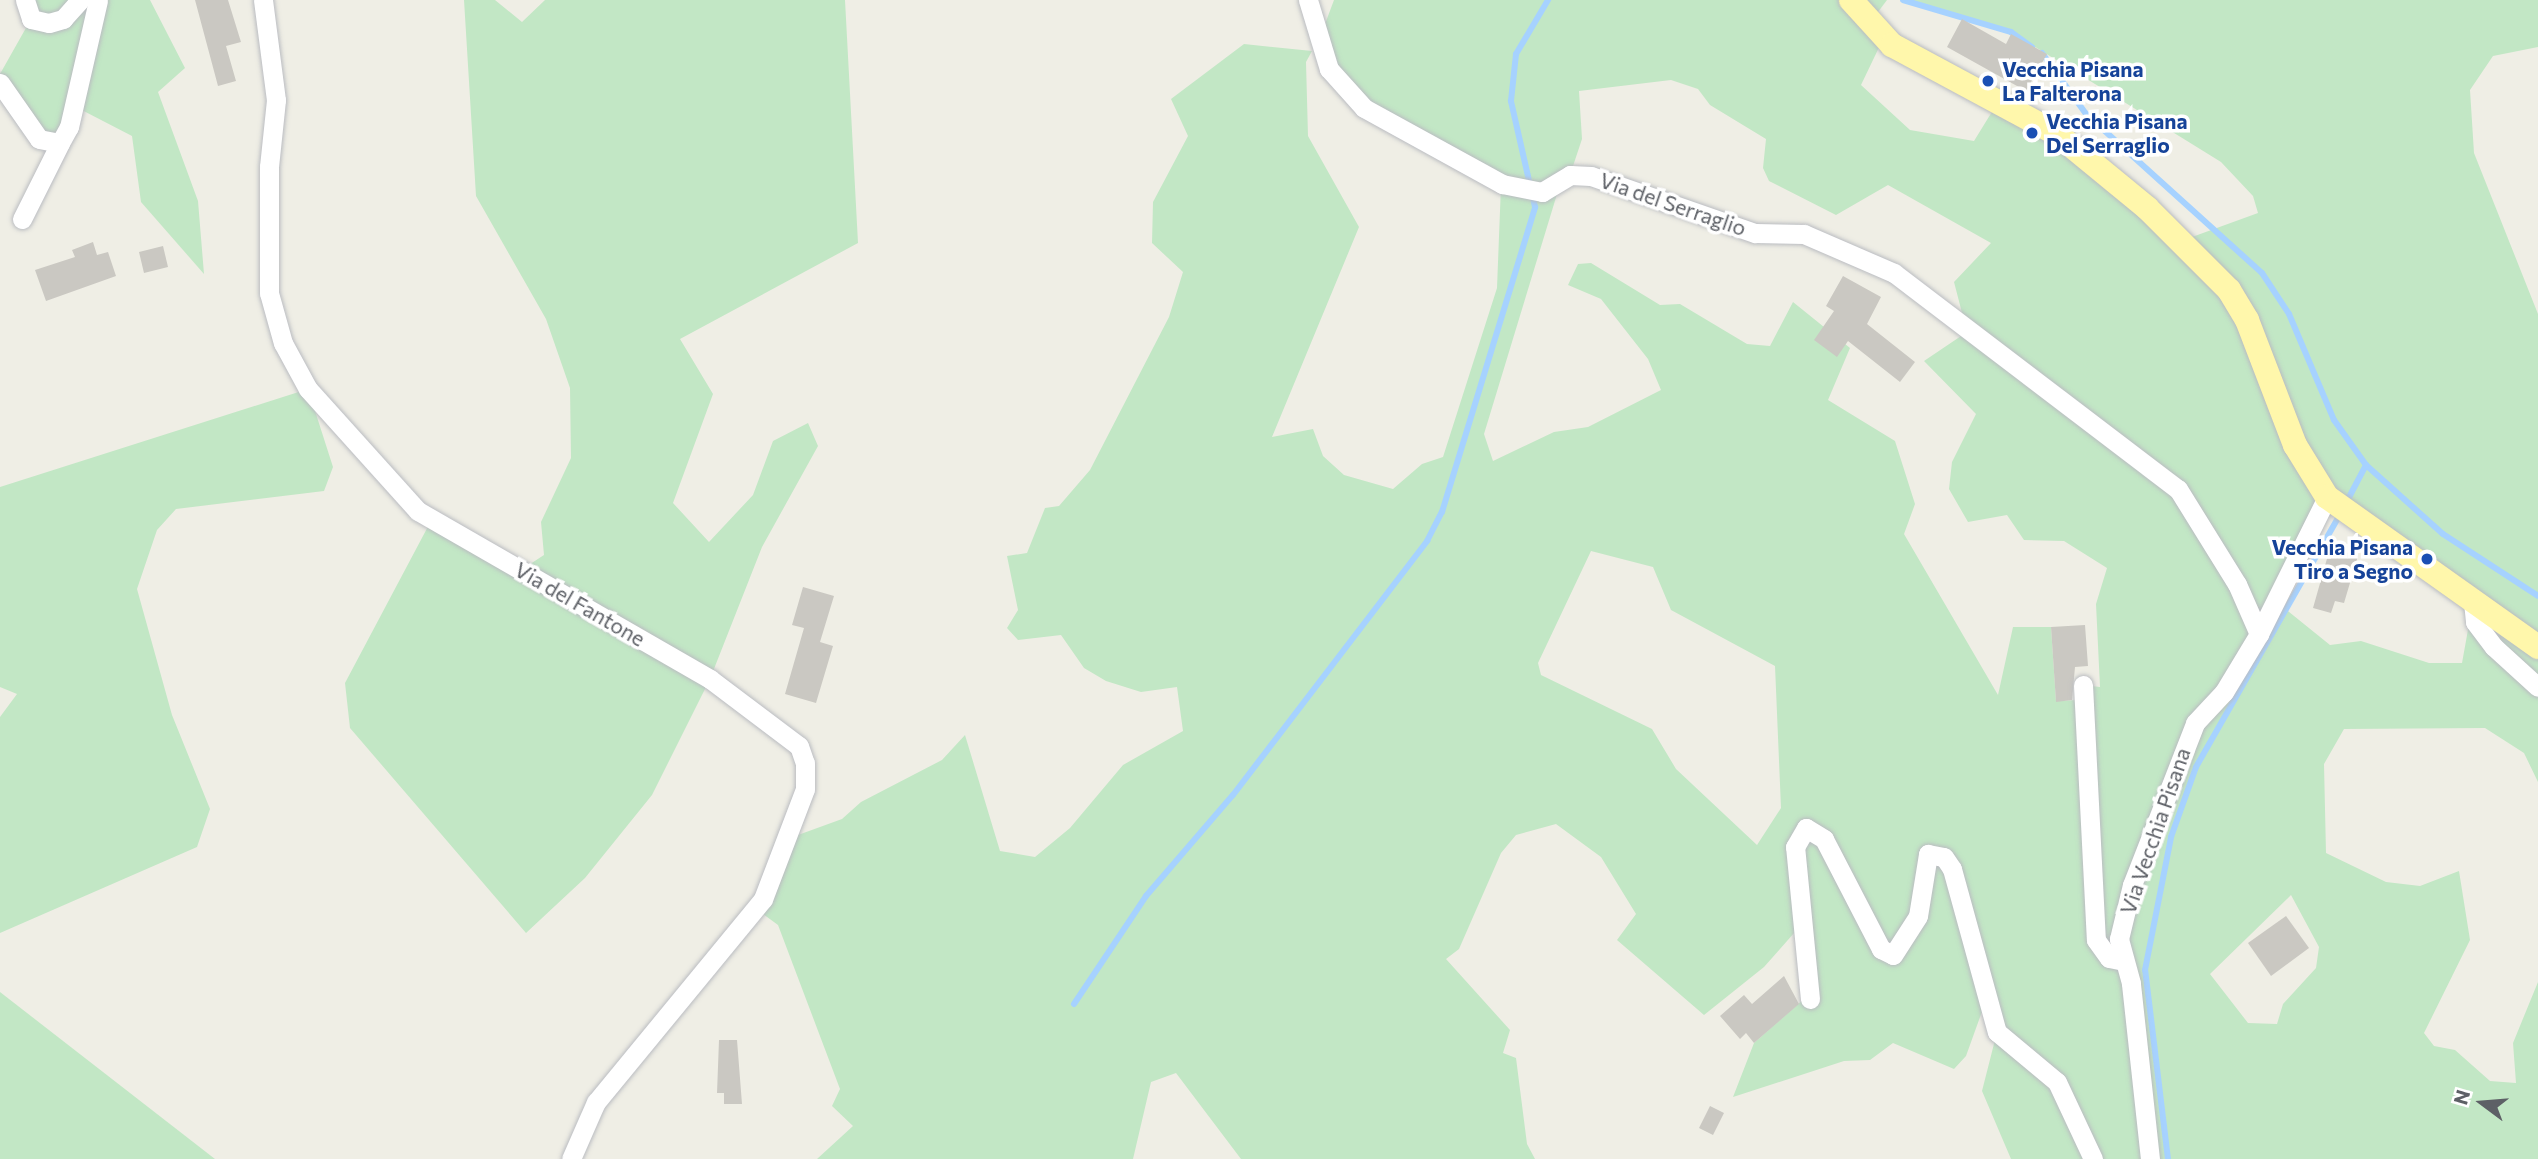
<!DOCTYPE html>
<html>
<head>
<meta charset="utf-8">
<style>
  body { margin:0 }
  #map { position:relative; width:2538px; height:1159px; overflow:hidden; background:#efeee5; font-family:Commissioner,sans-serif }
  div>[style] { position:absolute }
  .green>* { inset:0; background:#c2e7c5 }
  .stream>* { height:6px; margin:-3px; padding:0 3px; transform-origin:3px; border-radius:3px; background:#a6d2ff }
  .building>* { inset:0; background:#cac8c2 }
  .roads { filter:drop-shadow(0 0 2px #babcc1) drop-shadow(0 0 2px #babcc1) }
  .minor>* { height:19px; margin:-9.5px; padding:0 9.5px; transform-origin:9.5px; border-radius:9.5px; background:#fff }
  .major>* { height:24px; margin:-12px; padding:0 12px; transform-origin:12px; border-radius:12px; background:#fff7ab }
  .dots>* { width:19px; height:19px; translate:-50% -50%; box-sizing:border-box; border:4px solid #fff; border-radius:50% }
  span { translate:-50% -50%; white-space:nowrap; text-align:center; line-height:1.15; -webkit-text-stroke:7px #fff; paint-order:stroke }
  .transit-label { font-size:21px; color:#164399; font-weight:700 }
  .left { translate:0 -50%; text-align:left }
  .right { translate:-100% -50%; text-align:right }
  .street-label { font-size:21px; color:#5d6066 }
  .north { position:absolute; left:2447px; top:1068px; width:70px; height:70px; -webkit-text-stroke:5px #fff; paint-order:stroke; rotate:286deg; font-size:19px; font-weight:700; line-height:28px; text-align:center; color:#5d6066 }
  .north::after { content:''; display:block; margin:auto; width:24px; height:32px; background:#5d6066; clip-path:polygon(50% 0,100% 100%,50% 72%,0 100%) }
</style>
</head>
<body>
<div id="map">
  <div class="green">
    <div style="clip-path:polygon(25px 0,150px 0,185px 68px,158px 92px,198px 201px,204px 274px,141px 202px,132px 136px,74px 106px,69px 127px,39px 139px,0 74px,31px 19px)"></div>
    <div style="clip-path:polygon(464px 0,495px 0,522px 22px,545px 0,845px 0,858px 243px,680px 339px,713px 394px,673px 503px,709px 542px,753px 495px,773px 441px,808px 423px,818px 446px,762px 547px,710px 679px,652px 795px,585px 878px,526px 933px,350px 728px,345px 683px,432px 519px,521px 570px,544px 555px,541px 522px,571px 458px,570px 388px,546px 319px,476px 196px)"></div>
    <div style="clip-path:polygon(evenodd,1334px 0,1887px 0,1869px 24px,1884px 37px,1861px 85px,1910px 130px,1974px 141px,1998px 102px,2181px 241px,2258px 213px,2253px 196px,2221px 162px,2011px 32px,1903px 0,2538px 0,2538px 47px,2493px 56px,2470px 90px,2474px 153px,2538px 314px,2538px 782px,2524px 753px,2485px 728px,2344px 729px,2324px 764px,2326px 853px,2386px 882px,2420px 886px,2459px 871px,2470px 940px,2424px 1033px,2434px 1046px,2455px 1050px,2490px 1081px,2516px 1083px,2513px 1043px,2538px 982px,2538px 1159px,2011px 1159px,1982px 1091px,1997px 1032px,1984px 1006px,1966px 1056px,1954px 1069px,1893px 1043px,1870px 1060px,1844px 1061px,1733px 1097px,1754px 1043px,1804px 999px,1802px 924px,1764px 967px,1704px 1015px,1617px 940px,1636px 914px,1601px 857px,1556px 824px,1516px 835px,1501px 853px,1459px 949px,1446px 959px,1510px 1030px,1503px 1053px,1516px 1058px,1527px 1144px,1535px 1159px,1241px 1159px,1176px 1073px,1151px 1082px,1133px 1159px,817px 1159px,853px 1126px,832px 1106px,840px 1089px,778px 925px,755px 908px,787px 839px,842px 819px,861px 802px,942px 760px,965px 735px,1000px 851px,1035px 857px,1070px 828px,1123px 765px,1183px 731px,1177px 687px,1141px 692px,1106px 681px,1084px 668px,1061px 635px,1018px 640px,1007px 628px,1018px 610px,1007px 556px,1027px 553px,1045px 508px,1059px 506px,1090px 470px,1169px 317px,1183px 272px,1152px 243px,1153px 202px,1188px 136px,1171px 99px,1244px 44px,1312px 51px,1306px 62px,1308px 136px,1359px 227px,1272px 437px,1313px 429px,1323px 456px,1344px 475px,1393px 489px,1422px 464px,1443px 457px,1497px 288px,1501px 185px,1364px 108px,1319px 40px,1334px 0,1671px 80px,1698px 89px,1710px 105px,1766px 139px,1763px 168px,1769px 181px,1836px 215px,1888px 185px,1991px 243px,1954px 282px,1967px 332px,1924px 361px,1976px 414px,1952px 462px,1949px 489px,1968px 522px,2007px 515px,2024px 540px,2064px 541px,2107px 568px,2096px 604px,2100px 687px,2083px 685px,2078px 700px,2056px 701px,2051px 627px,2013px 627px,1998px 695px,1904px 534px,1915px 504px,1895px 441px,1828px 400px,1850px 348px,1793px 302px,1770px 346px,1747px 344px,1680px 304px,1660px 305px,1591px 263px,1578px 264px,1568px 285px,1601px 299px,1648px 359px,1661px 390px,1588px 427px,1554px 432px,1493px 461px,1484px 434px,1561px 181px,1570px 175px,1582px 139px,1579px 91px,1671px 80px,1334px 0,2328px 497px,2473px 602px,2462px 663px,2429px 663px,2361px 641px,2330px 645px,2273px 599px,2328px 497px,1334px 0,1591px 551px,1653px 567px,1671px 610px,1775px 666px,1781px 808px,1757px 845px,1676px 769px,1652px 729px,1541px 675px,1538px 663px,1591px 551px,1334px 0,2291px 895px,2319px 947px,2316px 968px,2283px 1004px,2277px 1024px,2248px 1023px,2210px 974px,2291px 895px)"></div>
    <div style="clip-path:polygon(308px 389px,333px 467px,324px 491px,176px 509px,157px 530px,137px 589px,172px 715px,210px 809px,197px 847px,0 933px,0 717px,17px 694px,0 687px,0 487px)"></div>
    <div style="clip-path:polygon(0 992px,215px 1159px,0 1159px)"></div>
  </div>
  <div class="stream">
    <div style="left:1903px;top:0;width:113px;rotate:16.5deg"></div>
    <div style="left:2011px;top:32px;width:26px;rotate:36deg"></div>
    <div style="left:2042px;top:53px;width:75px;rotate:54.2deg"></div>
    <div style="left:2086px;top:114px;width:237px;rotate:42.1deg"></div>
    <div style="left:2262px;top:273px;width:49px;rotate:56.6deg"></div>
    <div style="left:2289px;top:314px;width:115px;rotate:67deg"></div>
    <div style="left:2334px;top:420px;width:55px;rotate:54.6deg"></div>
    <div style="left:2366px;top:465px;width:103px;rotate:41.9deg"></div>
    <div style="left:2443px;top:534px;width:113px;rotate:33.1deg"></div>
    <div style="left:2346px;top:503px;width:43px;rotate:-62.2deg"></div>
    <div style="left:1074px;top:1004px;width:130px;rotate:-56.3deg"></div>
    <div style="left:1146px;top:896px;width:133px;rotate:-49.3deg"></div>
    <div style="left:1233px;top:795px;width:320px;rotate:-52.6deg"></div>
    <div style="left:1427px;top:541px;width:33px;rotate:-63deg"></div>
    <div style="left:1442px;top:512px;width:319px;rotate:-73deg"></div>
    <div style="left:1535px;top:207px;width:109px;rotate:-102.8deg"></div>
    <div style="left:1511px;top:101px;width:47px;rotate:-83.9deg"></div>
    <div style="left:1516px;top:54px;width:63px;rotate:-59.3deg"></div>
    <div style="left:2168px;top:1159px;width:190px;rotate:-96.9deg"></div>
    <div style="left:2145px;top:970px;width:136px;rotate:-78.9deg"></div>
    <div style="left:2171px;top:837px;width:74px;rotate:-70.3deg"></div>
    <div style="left:2196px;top:767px;width:292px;rotate:-60.3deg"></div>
  </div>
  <div class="building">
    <div style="clip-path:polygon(195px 0,228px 0,241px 42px,226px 46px,236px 81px,218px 86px)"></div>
    <div style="clip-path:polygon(1962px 19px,2006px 44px,2011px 34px,2047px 54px,2026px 91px,1947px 47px)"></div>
    <div style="clip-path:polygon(93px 242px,97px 255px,108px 252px,116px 276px,46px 301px,35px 270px,75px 257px,72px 250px)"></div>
    <div style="clip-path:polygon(163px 246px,168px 267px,144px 273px,139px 252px)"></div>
    <div style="clip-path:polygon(1843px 276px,1881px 297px,1867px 324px,1915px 362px,1900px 382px,1848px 341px,1837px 357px,1814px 340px,1834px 311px,1826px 306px)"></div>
    <div style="clip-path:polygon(2330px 548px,2358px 556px,2344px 603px,2335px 601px,2331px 613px,2313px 608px)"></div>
    <div style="clip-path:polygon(803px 587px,834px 596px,820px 642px,833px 646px,816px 703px,785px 694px,804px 628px,792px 625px)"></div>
    <div style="clip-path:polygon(2085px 625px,2088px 666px,2075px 667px,2072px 700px,2056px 702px,2051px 627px)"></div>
    <div style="clip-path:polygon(2286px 916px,2309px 948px,2271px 976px,2248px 943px)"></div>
    <div style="clip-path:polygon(1784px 976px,1799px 1004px,1754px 1043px,1746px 1033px,1740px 1039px,1720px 1016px,1744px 995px,1752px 1004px)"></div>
    <div style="clip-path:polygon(719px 1040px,737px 1040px,742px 1104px,724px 1104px,724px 1093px,717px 1093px)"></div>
    <div style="clip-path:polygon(1710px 1106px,1724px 1113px,1713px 1135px,1699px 1128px)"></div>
  </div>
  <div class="roads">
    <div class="minor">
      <div style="left:25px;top:0;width:20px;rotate:72deg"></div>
      <div style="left:31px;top:19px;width:18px;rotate:13deg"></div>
      <div style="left:49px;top:23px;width:15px;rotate:-16deg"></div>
      <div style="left:63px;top:19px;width:25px;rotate:-48deg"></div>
      <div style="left:263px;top:0;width:101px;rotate:82.6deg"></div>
      <div style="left:276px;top:100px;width:67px;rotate:96deg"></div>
      <div style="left:269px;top:167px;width:126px;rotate:90deg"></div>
      <div style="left:269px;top:293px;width:52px;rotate:74.4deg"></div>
      <div style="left:283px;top:343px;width:52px;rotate:61.5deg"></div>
      <div style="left:308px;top:389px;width:164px;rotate:48deg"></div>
      <div style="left:418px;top:511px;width:337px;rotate:29.9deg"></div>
      <div style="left:710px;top:679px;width:111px;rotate:37deg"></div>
      <div style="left:799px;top:746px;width:18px;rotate:71deg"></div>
      <div style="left:805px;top:763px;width:26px;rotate:90deg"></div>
      <div style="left:805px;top:789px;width:118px;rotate:110.9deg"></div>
      <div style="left:763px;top:899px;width:263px;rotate:129.4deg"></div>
      <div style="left:596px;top:1102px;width:62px;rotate:113.7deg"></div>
      <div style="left:1308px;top:0;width:72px;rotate:73.1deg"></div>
      <div style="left:1329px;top:69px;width:52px;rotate:48.1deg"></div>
      <div style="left:1364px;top:108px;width:158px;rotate:28.8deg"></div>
      <div style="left:1502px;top:184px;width:41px;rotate:11.3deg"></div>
      <div style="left:1542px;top:192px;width:33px;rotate:-31deg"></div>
      <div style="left:1570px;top:175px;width:21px;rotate:3deg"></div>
      <div style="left:1591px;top:176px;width:174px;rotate:19.2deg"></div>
      <div style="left:1755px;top:233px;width:49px;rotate:1.2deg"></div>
      <div style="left:1804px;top:234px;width:98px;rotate:23.4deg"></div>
      <div style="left:1894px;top:273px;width:357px;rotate:37.3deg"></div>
      <div style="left:2178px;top:489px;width:112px;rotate:58.2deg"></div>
      <div style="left:2237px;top:584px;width:55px;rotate:66.3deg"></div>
      <div style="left:0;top:83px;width:68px;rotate:55.1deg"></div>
      <div style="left:39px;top:139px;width:21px;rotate:11deg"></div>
      <div style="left:60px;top:143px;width:18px;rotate:-61deg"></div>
      <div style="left:69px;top:127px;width:130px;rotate:-77.1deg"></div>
      <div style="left:22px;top:219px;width:85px;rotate:-63.4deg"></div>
      <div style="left:2473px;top:602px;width:20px;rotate:84deg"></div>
      <div style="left:2475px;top:622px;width:31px;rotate:53deg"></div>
      <div style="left:2494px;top:647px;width:59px;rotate:42.3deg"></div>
      <div style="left:2083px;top:685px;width:255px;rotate:87.1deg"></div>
      <div style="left:2096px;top:940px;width:22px;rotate:54deg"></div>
      <div style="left:2109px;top:958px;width:15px;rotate:11deg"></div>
      <div style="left:1810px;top:999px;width:153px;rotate:-95.6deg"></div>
      <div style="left:1795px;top:847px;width:22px;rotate:-60deg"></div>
      <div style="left:1806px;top:828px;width:21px;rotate:31deg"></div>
      <div style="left:1824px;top:839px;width:124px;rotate:62.6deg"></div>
      <div style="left:1881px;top:949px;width:13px;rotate:27deg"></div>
      <div style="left:1893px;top:955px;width:46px;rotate:-57.3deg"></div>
      <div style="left:1918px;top:916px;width:63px;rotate:-80.8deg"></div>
      <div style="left:1928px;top:854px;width:16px;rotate:11deg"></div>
      <div style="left:1944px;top:857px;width:14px;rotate:56deg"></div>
      <div style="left:1952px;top:869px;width:169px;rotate:74.6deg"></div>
      <div style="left:1997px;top:1032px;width:78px;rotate:39.8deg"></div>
      <div style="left:2057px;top:1082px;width:85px;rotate:64.9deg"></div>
      <div style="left:2150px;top:1159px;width:177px;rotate:-96.2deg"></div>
      <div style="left:2131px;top:983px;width:46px;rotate:-105.3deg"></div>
      <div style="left:2119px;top:939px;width:56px;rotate:-76.5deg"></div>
      <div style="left:2132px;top:885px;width:174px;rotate:-68.7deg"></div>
      <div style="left:2195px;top:723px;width:42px;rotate:-46.9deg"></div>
      <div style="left:2224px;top:692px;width:68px;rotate:-58.9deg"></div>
      <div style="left:2259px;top:634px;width:153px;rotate:-63.6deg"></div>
    </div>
    <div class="major">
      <div style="left:1851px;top:0;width:61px;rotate:47.7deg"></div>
      <div style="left:1892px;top:45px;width:187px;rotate:28.3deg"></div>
      <div style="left:2057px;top:134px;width:117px;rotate:39.4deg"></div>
      <div style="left:2147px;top:208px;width:116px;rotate:45deg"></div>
      <div style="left:2229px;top:290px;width:35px;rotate:59deg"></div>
      <div style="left:2247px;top:320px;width:134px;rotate:69deg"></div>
      <div style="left:2295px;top:445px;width:61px;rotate:58.4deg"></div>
      <div style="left:2327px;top:497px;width:259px;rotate:35.4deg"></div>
    </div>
  </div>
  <div class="dots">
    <div style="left:1988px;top:81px;background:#1a4fb4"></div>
    <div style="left:2032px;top:133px;background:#1a4fb4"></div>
    <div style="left:2427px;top:559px;background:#1a4fb4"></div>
  </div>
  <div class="transit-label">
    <span class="left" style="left:2002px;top:81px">Vecchia Pisana<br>La Falterona</span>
    <span class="left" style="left:2046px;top:133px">Vecchia Pisana<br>Del Serraglio</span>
    <span class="right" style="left:2413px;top:559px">Vecchia Pisana<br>Tiro a Segno</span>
  </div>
  <div class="street-label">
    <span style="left:1673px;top:204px;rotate:19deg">Via del Serraglio</span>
    <span style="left:580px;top:604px;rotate:30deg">Via del Fantone</span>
    <span style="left:2155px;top:831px;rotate:-71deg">Via Vecchia Pisana</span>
  </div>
  <div class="north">N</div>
</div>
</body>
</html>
